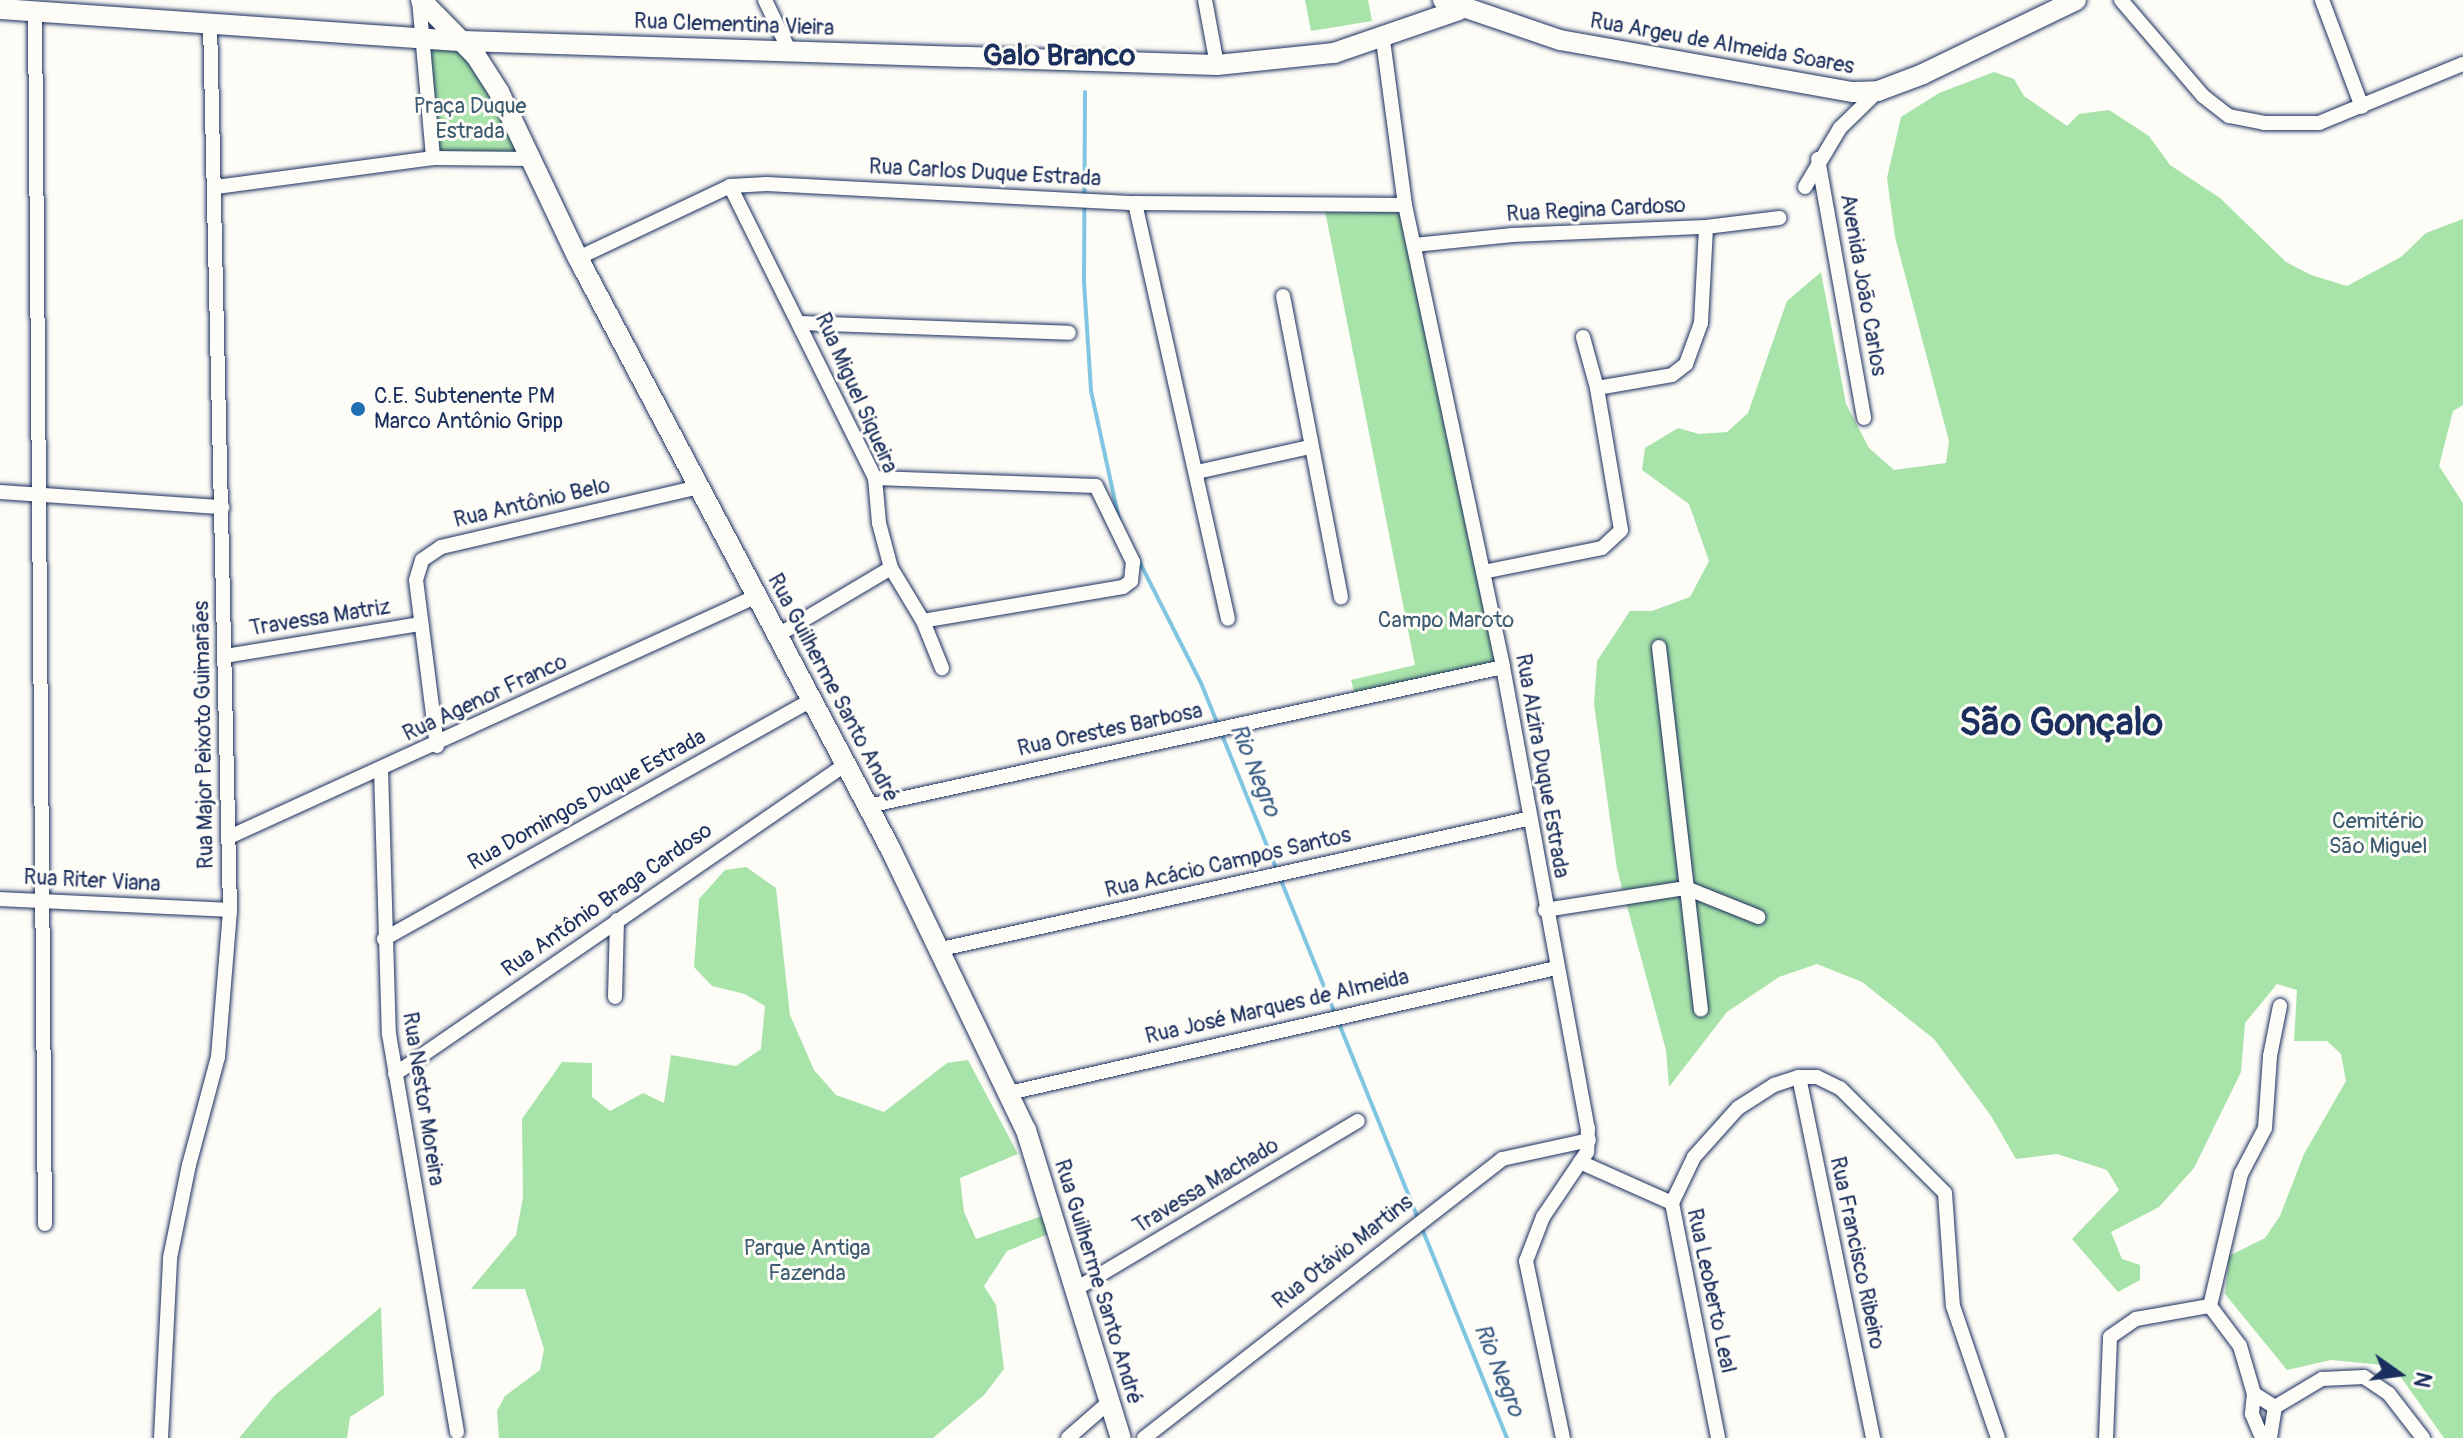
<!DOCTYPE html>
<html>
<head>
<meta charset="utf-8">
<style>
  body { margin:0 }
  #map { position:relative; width:2463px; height:1438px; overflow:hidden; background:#fdfcf7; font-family:Pangolin,sans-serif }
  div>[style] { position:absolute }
  .green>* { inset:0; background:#a8e3a9 }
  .stream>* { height:4px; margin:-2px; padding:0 2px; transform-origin:2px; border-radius:2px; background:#80c5e1 }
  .roads { filter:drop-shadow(0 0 2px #1b2f5e) drop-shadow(0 0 2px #1b2f5e) }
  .street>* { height:14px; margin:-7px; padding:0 7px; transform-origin:7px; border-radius:7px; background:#fdfcf7 }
  .secondary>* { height:20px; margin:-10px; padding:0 10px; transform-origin:10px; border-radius:10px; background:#fdfcf7 }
  .dots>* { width:22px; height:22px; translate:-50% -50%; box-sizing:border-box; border:4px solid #fdfcf7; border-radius:50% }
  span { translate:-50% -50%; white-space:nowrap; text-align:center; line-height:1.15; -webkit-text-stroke:6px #fdfcf7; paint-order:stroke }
  .street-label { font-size:22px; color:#1b2f5e }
  .park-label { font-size:22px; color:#3e5c71 }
  .poi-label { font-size:22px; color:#1b2f5e }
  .left { translate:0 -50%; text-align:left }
  .water-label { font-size:24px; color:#395c85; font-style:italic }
  .district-label { font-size:30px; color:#1b2f5e; font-weight:700 }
  .town-label { font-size:38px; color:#1b2f5e; font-weight:700 }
  .north { position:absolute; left:2359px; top:1334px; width:80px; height:80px; -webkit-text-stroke:6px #fdfcf7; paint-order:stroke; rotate:104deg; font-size:22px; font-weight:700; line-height:32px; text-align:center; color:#1b2f5e }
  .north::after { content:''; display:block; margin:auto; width:28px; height:36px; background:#1b2f5e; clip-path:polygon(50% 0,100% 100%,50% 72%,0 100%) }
</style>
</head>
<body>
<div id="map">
  <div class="green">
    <div style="clip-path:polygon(1305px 0,1368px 0,1372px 21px,1311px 31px)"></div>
    <div style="clip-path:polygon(420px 38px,463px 41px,533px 159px,437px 158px)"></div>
    <div style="clip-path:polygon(1994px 72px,2014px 79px,2024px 96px,2067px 126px,2079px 114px,2109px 110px,2149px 136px,2170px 165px,2220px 198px,2286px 262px,2311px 275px,2347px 286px,2401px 257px,2426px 233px,2463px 219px,2463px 405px,2453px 411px,2439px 466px,2463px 503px,2463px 1438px,2444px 1438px,2393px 1366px,2331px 1360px,2287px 1370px,2225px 1294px,2229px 1256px,2265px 1238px,2280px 1216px,2304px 1154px,2346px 1081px,2341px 1054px,2327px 1041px,2294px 1041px,2297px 990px,2277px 984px,2245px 1023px,2241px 1072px,2194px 1168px,2159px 1207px,2111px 1232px,2122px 1259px,2140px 1265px,2140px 1280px,2118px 1292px,2072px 1239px,2119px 1190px,2107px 1170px,2057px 1154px,2016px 1159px,1991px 1116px,1934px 1039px,1862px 982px,1817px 964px,1779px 977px,1727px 1012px,1669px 1087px,1666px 1050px,1617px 869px,1594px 704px,1597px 661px,1630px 611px,1652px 611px,1690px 597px,1709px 561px,1689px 504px,1642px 470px,1645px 448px,1678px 428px,1699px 434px,1727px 432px,1748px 413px,1787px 301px,1821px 272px,1846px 404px,1869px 448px,1894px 470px,1946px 463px,1949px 441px,1895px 237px,1887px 178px,1901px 117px,1939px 93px)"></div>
    <div style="clip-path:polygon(1400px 210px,1496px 663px,1355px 695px,1351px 680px,1415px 665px,1325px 211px)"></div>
    <div style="clip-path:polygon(746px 867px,776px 888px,790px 1015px,814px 1070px,836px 1095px,884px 1112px,947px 1063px,968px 1060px,1018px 1154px,960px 1178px,964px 1212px,976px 1239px,1042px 1216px,1048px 1234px,1007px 1251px,984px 1286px,996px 1305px,1004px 1369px,984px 1395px,933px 1438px,499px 1438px,497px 1411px,505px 1396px,540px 1370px,544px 1349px,525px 1289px,471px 1289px,516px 1235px,523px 1197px,522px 1119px,562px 1062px,592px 1063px,592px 1097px,610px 1111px,643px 1093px,664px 1103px,671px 1055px,736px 1066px,761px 1049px,765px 1006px,745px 994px,712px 986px,694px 967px,699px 899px,725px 870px)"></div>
    <div style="clip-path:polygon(381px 1307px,384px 1395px,350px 1417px,347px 1438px,239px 1438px,275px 1395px)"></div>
  </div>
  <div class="stream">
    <div style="left:1085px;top:92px;width:190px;rotate:90.3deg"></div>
    <div style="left:1084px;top:282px;width:109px;rotate:86.3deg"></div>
    <div style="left:1091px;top:391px;width:131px;rotate:77.7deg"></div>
    <div style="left:1138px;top:559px;width:139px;rotate:63.1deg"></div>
    <div style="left:1201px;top:683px;width:815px;rotate:67.94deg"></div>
  </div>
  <div class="roads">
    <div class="street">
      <div style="left:419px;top:0;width:159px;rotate:84.9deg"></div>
      <div style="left:765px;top:0;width:53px;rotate:64.4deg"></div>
      <div style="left:1205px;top:0;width:66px;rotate:79.5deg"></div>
      <div style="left:2121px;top:0;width:126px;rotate:49.5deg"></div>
      <div style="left:2203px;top:96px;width:33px;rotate:38deg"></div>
      <div style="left:2229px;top:116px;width:36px;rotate:11deg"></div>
      <div style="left:2264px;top:123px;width:55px"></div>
      <div style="left:2319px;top:123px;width:156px;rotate:-22.3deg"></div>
      <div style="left:2322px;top:0;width:114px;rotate:69.5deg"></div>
      <div style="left:35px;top:12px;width:1212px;rotate:89.53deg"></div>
      <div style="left:1383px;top:40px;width:166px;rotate:82.4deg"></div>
      <div style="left:1405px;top:205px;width:472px;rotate:78deg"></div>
      <div style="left:1503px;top:667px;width:469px;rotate:79.6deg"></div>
      <div style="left:1588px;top:1128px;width:24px;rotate:92deg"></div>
      <div style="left:1587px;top:1152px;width:78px;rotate:124.1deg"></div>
      <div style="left:1543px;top:1217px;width:47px;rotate:111.1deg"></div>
      <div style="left:1526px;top:1261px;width:181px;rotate:78.2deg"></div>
      <div style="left:1818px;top:159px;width:263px;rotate:79.9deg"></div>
      <div style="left:730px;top:186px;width:326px;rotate:63.6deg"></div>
      <div style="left:875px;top:478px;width:45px;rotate:84.9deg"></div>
      <div style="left:879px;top:523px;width:47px;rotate:75.1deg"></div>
      <div style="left:891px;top:568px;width:62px;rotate:58.9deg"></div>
      <div style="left:923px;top:621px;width:51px;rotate:68deg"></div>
      <div style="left:216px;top:187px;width:219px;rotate:-7.6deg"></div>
      <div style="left:433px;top:158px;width:100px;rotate:0.6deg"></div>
      <div style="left:1805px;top:187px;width:69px;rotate:-59.3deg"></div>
      <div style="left:1840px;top:128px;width:53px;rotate:-44.2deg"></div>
      <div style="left:1135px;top:203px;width:426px;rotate:77.4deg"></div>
      <div style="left:1414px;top:245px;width:99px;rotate:-5.8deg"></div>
      <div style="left:1512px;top:235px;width:194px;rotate:-2.4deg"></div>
      <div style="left:1706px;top:227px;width:74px;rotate:-7deg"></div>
      <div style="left:578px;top:258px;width:168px;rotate:-25.3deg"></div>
      <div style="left:730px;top:186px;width:37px;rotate:-3deg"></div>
      <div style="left:767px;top:184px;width:368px;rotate:3deg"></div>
      <div style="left:1135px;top:203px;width:270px;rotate:0.4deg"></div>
      <div style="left:1283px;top:296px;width:307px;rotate:79.1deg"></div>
      <div style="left:800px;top:323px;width:269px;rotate:2.1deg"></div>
      <div style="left:1597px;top:388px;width:76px;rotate:-9.8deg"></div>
      <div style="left:1672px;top:375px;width:18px;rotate:-38deg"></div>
      <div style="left:1686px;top:364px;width:44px;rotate:-69.9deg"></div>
      <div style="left:1701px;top:323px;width:96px;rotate:-87deg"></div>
      <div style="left:1197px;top:472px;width:116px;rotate:-12.5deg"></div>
      <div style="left:875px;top:478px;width:221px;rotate:2.1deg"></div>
      <div style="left:1096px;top:486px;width:85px;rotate:64deg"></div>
      <div style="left:1133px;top:562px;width:19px;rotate:96deg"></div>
      <div style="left:1131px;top:581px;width:10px;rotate:143deg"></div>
      <div style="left:1123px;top:587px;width:203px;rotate:170.4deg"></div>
      <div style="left:0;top:492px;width:223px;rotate:3.9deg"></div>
      <div style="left:1483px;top:572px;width:121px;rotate:-11.4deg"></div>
      <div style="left:1602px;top:548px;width:26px;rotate:-43deg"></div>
      <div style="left:1621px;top:530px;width:144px;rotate:-99.6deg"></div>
      <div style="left:1597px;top:388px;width:53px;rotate:-105.4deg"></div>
      <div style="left:778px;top:635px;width:131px;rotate:-30.7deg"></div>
      <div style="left:1659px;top:647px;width:365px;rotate:83.4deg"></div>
      <div style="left:225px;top:656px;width:199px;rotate:-9.3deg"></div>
      <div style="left:437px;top:746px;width:167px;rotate:-97.2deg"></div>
      <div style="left:416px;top:580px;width:21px;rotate:-73deg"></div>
      <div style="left:422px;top:560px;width:23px;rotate:-34deg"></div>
      <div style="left:441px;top:547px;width:265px;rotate:-13.1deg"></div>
      <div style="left:381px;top:769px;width:265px;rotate:88.3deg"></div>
      <div style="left:389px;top:1034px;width:404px;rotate:80.3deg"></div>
      <div style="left:868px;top:806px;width:650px;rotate:-12.35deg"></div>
      <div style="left:229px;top:837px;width:580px;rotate:-24.53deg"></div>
      <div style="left:0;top:899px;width:230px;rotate:2.7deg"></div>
      <div style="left:1545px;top:910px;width:143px;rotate:-8.9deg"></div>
      <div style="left:1686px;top:888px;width:78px;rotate:21.9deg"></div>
      <div style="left:384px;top:939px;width:490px;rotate:-29.2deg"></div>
      <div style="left:937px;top:950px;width:604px;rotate:-12.52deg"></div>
      <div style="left:615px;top:997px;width:77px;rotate:-88.5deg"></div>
      <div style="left:395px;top:1074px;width:547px;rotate:-34.5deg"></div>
      <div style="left:1799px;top:1077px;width:369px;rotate:78.4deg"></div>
      <div style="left:1009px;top:1093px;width:561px;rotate:-12.87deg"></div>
      <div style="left:1580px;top:1162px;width:101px;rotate:24deg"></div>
      <div style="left:1672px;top:1203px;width:51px;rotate:-64.4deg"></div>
      <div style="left:1694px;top:1157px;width:66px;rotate:-48.1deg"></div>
      <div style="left:1738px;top:1108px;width:43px;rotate:-32.6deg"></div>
      <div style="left:1774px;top:1085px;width:26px;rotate:-18deg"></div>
      <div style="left:1799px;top:1077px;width:18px"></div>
      <div style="left:1817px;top:1077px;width:25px;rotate:26deg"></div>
      <div style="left:1840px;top:1088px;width:148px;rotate:45deg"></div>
      <div style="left:1945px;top:1193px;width:113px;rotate:86deg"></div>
      <div style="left:1953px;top:1306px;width:139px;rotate:71.2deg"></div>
      <div style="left:1672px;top:1203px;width:239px;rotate:78.9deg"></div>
      <div style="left:1076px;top:1289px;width:328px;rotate:-30.8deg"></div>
      <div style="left:2254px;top:1394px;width:20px;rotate:96deg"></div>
      <div style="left:2252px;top:1414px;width:26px;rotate:67deg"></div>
      <div style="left:2275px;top:1407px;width:55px;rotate:-30.8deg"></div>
      <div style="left:2322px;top:1379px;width:42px;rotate:-2.7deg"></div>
      <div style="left:2364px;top:1377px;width:30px;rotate:34deg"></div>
      <div style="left:2389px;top:1394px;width:56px;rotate:52.3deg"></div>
      <div style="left:161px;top:1438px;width:180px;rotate:-87.1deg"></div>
      <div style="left:170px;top:1258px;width:95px;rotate:-78.5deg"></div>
      <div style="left:189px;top:1165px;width:112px;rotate:-75deg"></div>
      <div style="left:218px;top:1057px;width:147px;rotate:-85.3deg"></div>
      <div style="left:230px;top:910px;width:885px;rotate:-91.29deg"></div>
      <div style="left:1068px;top:1438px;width:53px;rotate:-41.2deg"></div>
      <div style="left:1144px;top:1438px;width:454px;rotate:-37.9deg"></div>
      <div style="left:1502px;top:1159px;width:89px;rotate:-12.3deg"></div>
      <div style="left:2106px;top:1438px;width:101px;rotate:-87.7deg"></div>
      <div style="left:2110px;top:1337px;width:32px;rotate:-35deg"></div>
      <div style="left:2136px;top:1319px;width:75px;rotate:-10deg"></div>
      <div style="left:2270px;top:1438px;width:31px;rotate:-81deg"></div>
      <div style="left:2275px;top:1407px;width:25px;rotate:-148deg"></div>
      <div style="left:2254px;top:1394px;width:50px;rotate:-106.3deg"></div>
      <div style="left:2240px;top:1346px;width:50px;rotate:-126.9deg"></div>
      <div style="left:2210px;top:1306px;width:136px;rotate:-76.8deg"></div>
      <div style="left:2241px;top:1174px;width:52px;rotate:-62.4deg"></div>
      <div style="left:2265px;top:1128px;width:72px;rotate:-86deg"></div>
      <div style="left:2270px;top:1056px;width:51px;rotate:-78.7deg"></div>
    </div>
    <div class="secondary">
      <div style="left:421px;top:0;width:78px;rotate:45.5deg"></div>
      <div style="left:476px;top:56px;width:43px;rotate:57.4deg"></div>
      <div style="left:499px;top:92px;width:184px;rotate:64.6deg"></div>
      <div style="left:578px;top:258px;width:667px;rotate:62.13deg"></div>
      <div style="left:890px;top:848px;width:313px;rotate:64.3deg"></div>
      <div style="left:1026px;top:1130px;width:322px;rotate:72.9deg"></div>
      <div style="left:1443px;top:0;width:124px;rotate:18.9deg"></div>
      <div style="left:1560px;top:40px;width:298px;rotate:10.1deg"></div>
      <div style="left:1853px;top:92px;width:25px;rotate:-2deg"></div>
      <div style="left:1878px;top:91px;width:48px;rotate:-20.7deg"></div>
      <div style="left:1923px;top:74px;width:170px;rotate:-25.8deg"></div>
      <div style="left:0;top:9px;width:464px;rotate:4deg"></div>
      <div style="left:463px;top:41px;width:754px;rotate:1.82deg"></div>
      <div style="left:1217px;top:65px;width:118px;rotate:-5.9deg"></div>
      <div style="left:1334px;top:53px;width:132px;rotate:-19deg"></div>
    </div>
  </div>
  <div class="dots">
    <div style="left:358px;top:409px;background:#1f6fb2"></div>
  </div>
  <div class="street-label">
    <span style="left:734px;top:25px;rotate:2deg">Rua Clementina Vieira</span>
    <span style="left:1722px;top:44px;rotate:10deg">Rua Argeu de Almeida Soares</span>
    <span style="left:985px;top:173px;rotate:3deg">Rua Carlos Duque Estrada</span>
    <span style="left:1596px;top:210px;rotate:-3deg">Rua Regina Cardoso</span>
    <span style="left:1863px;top:285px;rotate:80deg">Avenida João Carlos</span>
    <span style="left:856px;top:393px;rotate:66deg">Rua Miguel Siqueira</span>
    <span style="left:532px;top:503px;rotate:-13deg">Rua Antônio Belo</span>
    <span style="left:320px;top:618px;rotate:-9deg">Travessa Matriz</span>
    <span style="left:833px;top:688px;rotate:62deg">Rua Guilherme Santo André</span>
    <span style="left:485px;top:698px;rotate:-25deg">Rua Agenor Franco</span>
    <span style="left:1110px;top:730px;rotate:-12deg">Rua Orestes Barbosa</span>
    <span style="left:204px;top:735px;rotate:-91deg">Rua Major Peixoto Guimarães</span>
    <span style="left:1542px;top:766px;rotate:80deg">Rua Alzira Duque Estrada</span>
    <span style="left:587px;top:800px;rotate:-29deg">Rua Domingos Duque Estrada</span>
    <span style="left:1228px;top:863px;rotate:-13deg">Rua Acácio Campos Santos</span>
    <span style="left:92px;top:881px;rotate:3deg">Rua Riter Viana</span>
    <span style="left:607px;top:900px;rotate:-35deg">Rua Antônio Braga Cardoso</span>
    <span style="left:1277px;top:1007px;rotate:-13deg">Rua José Marques de Almeida</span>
    <span style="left:423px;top:1099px;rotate:81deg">Rua Nestor Moreira</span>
    <span style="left:1206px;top:1186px;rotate:-31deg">Travessa Machado</span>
    <span style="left:1343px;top:1252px;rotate:-38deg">Rua Otávio Martins</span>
    <span style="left:1857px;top:1253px;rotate:78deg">Rua Francisco Ribeiro</span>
    <span style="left:1098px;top:1282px;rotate:73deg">Rua Guilherme Santo André</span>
    <span style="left:1711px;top:1291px;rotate:78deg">Rua Leoberto Leal</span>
  </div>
  <div class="park-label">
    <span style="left:470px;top:119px">Praça Duque<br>Estrada</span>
    <span style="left:1446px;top:621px">Campo Maroto</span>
    <span style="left:2378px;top:834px">Cemitério<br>São Miguel</span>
    <span style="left:807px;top:1261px">Parque Antiga<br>Fazenda</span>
  </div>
  <div class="poi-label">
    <span class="left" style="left:374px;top:409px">C.E. Subtenente PM<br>Marco Antônio Gripp</span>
  </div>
  <div class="water-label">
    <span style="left:1255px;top:770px;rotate:68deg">Rio Negro</span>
    <span style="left:1499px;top:1370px;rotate:68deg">Rio Negro</span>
  </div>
  <div class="district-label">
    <span style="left:1059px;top:56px">Galo Branco</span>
  </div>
  <div class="town-label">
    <span style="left:2061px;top:724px">São Gonçalo</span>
  </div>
  <div class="north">N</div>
</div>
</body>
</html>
